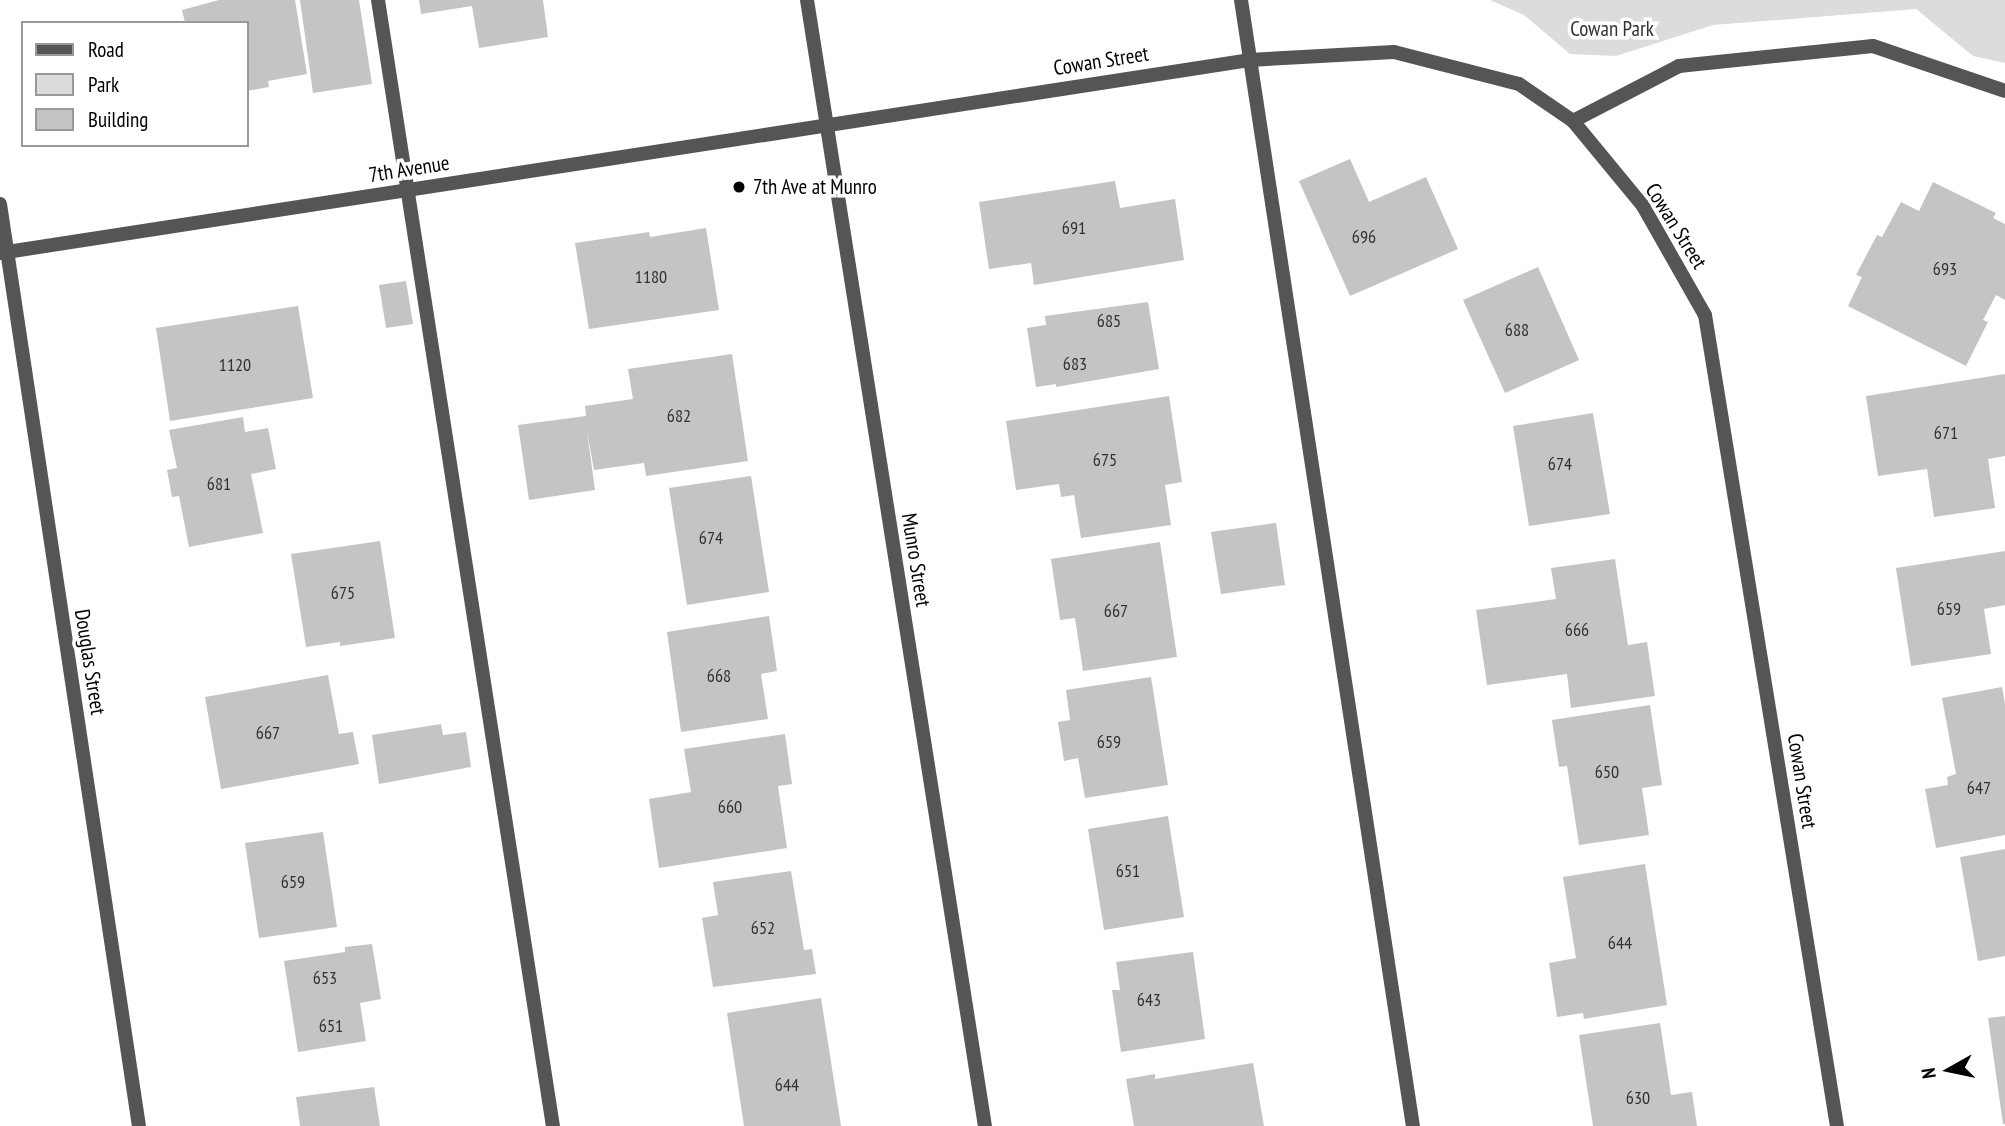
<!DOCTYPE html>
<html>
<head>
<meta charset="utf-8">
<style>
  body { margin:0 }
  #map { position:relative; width:2005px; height:1126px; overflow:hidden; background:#fff; font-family:"PT Sans Narrow",sans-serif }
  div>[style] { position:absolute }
  .green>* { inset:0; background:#dcdcdc }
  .building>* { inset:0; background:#c4c4c4 }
  .lane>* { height:14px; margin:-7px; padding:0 7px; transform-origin:7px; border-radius:7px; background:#555 }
  .street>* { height:14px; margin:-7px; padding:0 7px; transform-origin:7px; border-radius:7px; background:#555 }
  .dots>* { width:19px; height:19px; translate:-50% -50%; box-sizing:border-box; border:4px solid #fff; border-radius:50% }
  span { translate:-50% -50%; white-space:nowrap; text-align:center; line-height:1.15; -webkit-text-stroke:7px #fff; paint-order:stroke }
  .number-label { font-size:18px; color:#313131 }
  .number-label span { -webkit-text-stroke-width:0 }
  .park-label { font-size:21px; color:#333 }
  .street-label { font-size:21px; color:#000 }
  .poi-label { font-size:21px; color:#000 }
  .left { translate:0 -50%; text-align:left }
  .legend { position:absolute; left:21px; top:21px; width:228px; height:126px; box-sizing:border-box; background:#fff; border:2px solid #999; margin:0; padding:9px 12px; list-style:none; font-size:21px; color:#000 }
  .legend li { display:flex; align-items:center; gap:14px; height:35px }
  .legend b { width:35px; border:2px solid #999 }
  .north { position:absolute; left:1914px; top:1035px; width:70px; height:70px; -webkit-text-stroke:5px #fff; paint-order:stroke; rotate:261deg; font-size:19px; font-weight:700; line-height:28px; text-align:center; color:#000 }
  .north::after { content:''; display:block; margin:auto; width:24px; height:32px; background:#000; clip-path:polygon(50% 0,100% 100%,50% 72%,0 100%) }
</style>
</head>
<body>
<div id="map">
  <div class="green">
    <div style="clip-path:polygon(1490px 0,2005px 0,2005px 63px,1973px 56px,1916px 9px,1713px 25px,1616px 56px,1570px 54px,1524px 15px)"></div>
  </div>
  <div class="building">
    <div style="clip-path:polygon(219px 0,295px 0,307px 74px,268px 81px,269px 87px,247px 91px,247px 23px,185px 23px,182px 10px)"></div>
    <div style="clip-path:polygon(300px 0,359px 0,372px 84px,313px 93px)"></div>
    <div style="clip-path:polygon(419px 0,543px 0,548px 37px,479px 48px,472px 6px,421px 14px)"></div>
    <div style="clip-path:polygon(1350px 159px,1369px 202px,1426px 177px,1458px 249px,1350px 296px,1299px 181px)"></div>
    <div style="clip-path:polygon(1115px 181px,1120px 208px,1175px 199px,1184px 260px,1034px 285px,1031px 263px,989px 269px,979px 202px)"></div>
    <div style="clip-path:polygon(1933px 182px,1996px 213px,1993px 218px,2005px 224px,2005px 300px,1996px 295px,1983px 320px,1988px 322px,1966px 366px,1848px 306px,1862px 277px,1856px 275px,1877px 235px,1882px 237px,1901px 202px,1919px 211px)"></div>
    <div style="clip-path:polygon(706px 228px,719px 310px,589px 329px,575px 243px,649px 232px,650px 237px)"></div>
    <div style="clip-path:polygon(1538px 267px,1579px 360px,1505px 393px,1463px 300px)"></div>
    <div style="clip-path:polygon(406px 281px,413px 324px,386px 328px,379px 285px)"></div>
    <div style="clip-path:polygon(1148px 302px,1159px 369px,1056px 387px,1056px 384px,1036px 387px,1027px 328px,1046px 325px,1045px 316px)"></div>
    <div style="clip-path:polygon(298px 306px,313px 398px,170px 421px,156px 328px)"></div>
    <div style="clip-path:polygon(732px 354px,748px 461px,646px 476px,644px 463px,594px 470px,587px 431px,595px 490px,529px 500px,518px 425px,586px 416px,585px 406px,633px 399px,628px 369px)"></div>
    <div style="clip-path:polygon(2005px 374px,2005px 456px,1988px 459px,1995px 508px,1934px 517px,1927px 469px,1878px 476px,1866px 396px)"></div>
    <div style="clip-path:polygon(1169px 396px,1182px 482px,1165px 485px,1171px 525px,1081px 538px,1074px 495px,1061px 497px,1059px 484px,1016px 490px,1006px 421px)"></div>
    <div style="clip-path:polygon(1593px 413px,1610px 514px,1529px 526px,1513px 426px)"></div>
    <div style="clip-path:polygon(243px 417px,245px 432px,268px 428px,276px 469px,251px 474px,263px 533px,189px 547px,179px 496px,172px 497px,167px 470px,177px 468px,169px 430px)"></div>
    <div style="clip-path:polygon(751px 476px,769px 592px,687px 605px,669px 488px)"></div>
    <div style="clip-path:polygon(1276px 523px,1285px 585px,1221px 594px,1211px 532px)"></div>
    <div style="clip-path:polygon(380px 541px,395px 638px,340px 646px,340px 642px,306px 647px,291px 554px)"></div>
    <div style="clip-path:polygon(1160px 542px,1177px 657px,1083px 671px,1075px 618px,1060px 620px,1051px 559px)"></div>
    <div style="clip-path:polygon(2005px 551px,2005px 605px,1984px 609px,1991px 654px,1911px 666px,1896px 568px)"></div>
    <div style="clip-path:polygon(1615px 559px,1628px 645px,1647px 642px,1655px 696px,1571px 708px,1567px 674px,1487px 685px,1476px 610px,1556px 599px,1551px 568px)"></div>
    <div style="clip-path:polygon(769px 616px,777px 671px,761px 674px,768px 719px,681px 732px,667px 632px)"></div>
    <div style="clip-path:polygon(328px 675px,339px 734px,353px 732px,359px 764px,221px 789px,205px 697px)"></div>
    <div style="clip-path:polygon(1151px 677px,1168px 785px,1085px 798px,1078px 758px,1064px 761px,1058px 722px,1070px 720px,1066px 690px)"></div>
    <div style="clip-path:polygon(2002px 687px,2005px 704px,2005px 835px,1936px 848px,1925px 789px,1948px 785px,1947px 777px,1956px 774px,1942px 698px)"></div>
    <div style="clip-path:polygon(1650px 705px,1662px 785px,1642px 788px,1649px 835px,1579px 845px,1567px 766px,1559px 767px,1552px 720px)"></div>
    <div style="clip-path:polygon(441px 724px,443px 735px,466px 732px,471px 767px,379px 784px,372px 735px)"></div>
    <div style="clip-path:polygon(785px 734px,792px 784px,778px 786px,787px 848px,659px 868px,649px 799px,691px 792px,684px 749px)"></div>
    <div style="clip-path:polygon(1168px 816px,1184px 917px,1104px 930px,1088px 829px)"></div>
    <div style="clip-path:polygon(323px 832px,337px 927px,259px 938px,245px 843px)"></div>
    <div style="clip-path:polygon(2005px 849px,2005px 956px,1978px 961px,1960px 857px)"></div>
    <div style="clip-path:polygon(1645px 864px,1667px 1005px,1584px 1019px,1583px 1013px,1557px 1017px,1549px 963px,1576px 958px,1563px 877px)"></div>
    <div style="clip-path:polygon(791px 871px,804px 950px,812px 949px,816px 974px,713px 987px,702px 918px,718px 915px,713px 882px)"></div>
    <div style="clip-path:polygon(372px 944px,381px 999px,360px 1003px,366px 1041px,298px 1052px,284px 961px,345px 952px,345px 947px)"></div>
    <div style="clip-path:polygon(1193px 952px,1205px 1039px,1121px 1052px,1112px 990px,1120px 990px,1116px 962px)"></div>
    <div style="clip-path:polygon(821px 998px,841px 1126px,744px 1126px,727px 1013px)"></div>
    <div style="clip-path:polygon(2005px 1016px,2005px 1124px,2003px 1124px,1988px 1018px)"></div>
    <div style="clip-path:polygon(1660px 1023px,1671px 1095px,1692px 1092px,1697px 1126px,1593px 1126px,1579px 1035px)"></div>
    <div style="clip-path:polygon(1253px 1063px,1264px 1126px,1134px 1126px,1126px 1079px,1155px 1074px,1155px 1079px)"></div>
    <div style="clip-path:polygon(374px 1087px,380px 1126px,300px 1126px,296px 1097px)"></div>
  </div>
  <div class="lane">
    <div style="left:378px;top:0;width:1140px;rotate:81.17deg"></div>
    <div style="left:1241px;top:0;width:1139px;rotate:81.32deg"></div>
    <div style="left:1573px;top:121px;width:119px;rotate:-27.4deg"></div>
    <div style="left:1679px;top:66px;width:195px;rotate:-5.9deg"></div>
    <div style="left:1873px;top:46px;width:139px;rotate:18.8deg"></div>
  </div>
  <div class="street">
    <div style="left:807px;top:0;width:1140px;rotate:81.02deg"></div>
    <div style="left:0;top:204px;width:932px;rotate:81.43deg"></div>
    <div style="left:0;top:253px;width:1264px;rotate:-8.78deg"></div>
    <div style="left:1249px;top:60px;width:145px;rotate:-3.2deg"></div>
    <div style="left:1394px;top:52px;width:129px;rotate:14.4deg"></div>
    <div style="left:1519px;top:84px;width:65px;rotate:34.4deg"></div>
    <div style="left:1573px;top:121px;width:110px;rotate:50.5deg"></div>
    <div style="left:1643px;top:206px;width:125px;rotate:60.4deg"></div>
    <div style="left:1705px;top:315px;width:822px;rotate:80.76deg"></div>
  </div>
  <div class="dots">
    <div style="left:739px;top:187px;background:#000"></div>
  </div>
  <div class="number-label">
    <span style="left:1074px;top:228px">691</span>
    <span style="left:1364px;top:237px">696</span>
    <span style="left:1945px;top:269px">693</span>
    <span style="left:651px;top:277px">1180</span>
    <span style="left:1109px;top:321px">685</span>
    <span style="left:1517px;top:330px">688</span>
    <span style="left:1075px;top:364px">683</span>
    <span style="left:235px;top:365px">1120</span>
    <span style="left:679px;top:416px">682</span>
    <span style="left:1946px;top:433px">671</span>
    <span style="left:1105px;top:460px">675</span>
    <span style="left:1560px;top:464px">674</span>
    <span style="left:219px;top:484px">681</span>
    <span style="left:711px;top:538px">674</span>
    <span style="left:343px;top:593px">675</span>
    <span style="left:1949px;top:609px">659</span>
    <span style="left:1116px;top:611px">667</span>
    <span style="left:1577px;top:630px">666</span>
    <span style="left:719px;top:676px">668</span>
    <span style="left:268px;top:733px">667</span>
    <span style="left:1109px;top:742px">659</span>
    <span style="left:1607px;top:772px">650</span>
    <span style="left:1979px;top:788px">647</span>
    <span style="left:730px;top:807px">660</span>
    <span style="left:1128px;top:871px">651</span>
    <span style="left:293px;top:882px">659</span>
    <span style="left:763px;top:928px">652</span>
    <span style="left:1620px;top:943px">644</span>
    <span style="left:325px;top:978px">653</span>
    <span style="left:1149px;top:1000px">643</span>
    <span style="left:331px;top:1026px">651</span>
    <span style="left:787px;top:1085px">644</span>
    <span style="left:1638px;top:1098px">630</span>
  </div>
  <div class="park-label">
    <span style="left:1612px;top:29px">Cowan Park</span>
  </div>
  <div class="street-label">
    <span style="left:1101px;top:61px;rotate:-9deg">Cowan Street</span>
    <span style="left:409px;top:169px;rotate:-9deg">7th Avenue</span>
    <span style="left:1676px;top:226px;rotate:58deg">Cowan Street</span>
    <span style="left:916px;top:560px;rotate:81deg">Munro Street</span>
    <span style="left:90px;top:662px;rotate:81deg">Douglas Street</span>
    <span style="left:1802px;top:781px;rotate:81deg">Cowan Street</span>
  </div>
  <div class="poi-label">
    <span class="left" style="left:753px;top:187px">7th Ave at Munro</span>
  </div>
  <ul class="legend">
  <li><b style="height:9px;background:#555"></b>Road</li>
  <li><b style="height:19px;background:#dcdcdc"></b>Park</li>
  <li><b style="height:19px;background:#c4c4c4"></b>Building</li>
  </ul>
  <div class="north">N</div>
</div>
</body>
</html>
